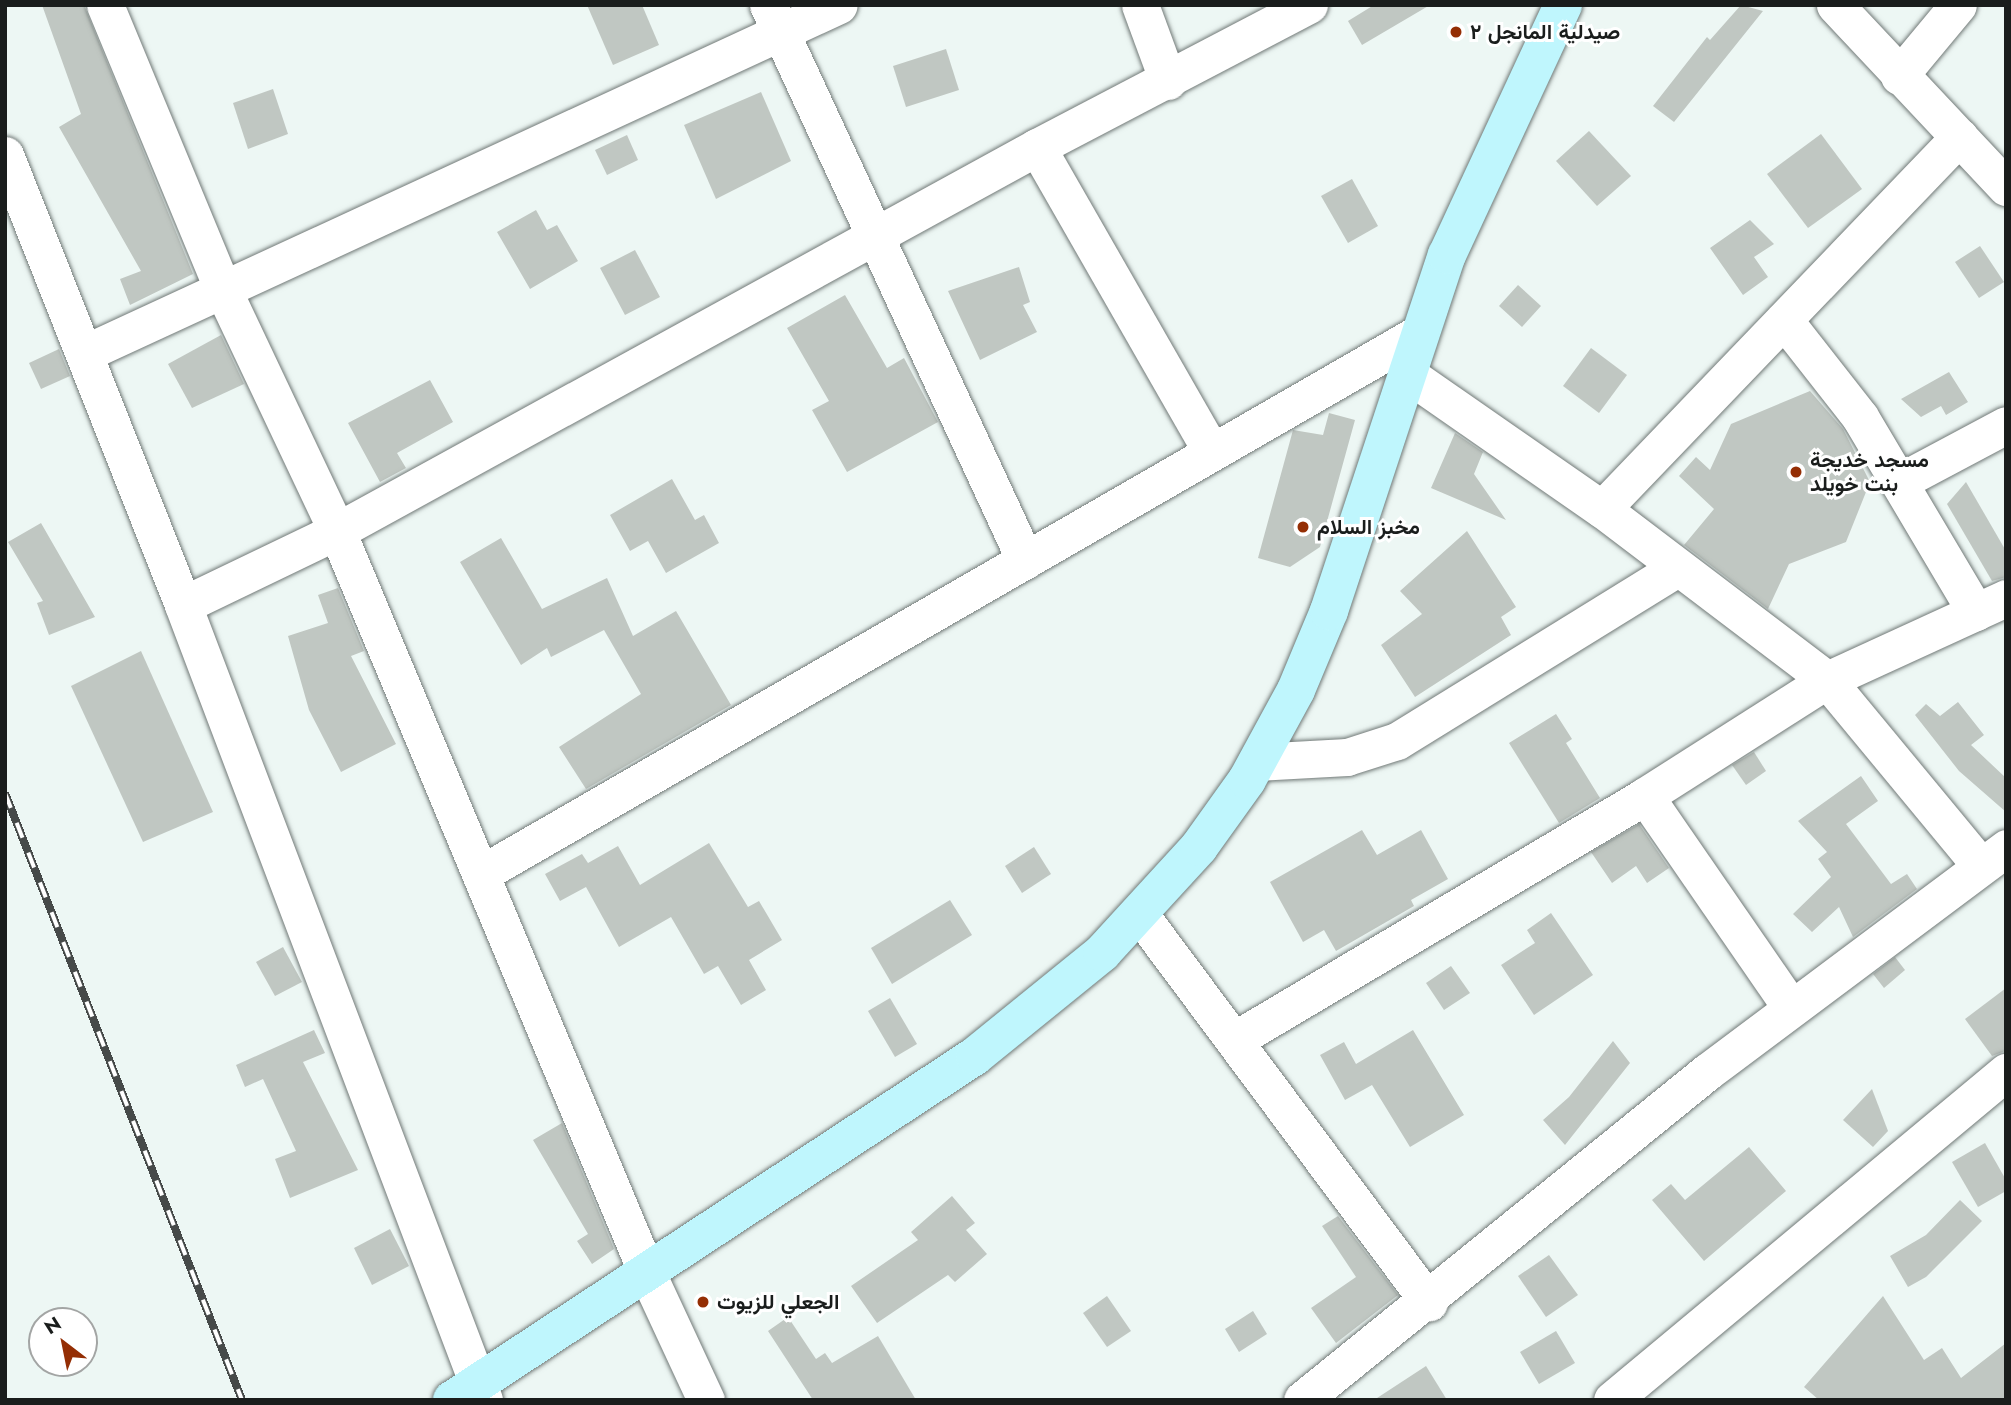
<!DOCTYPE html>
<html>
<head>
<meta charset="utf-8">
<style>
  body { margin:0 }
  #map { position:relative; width:2011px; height:1405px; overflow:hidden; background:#edf7f4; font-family:Jost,Vazirmatn,sans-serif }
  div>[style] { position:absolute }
  .building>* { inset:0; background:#c0c7c2 }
  .roads { filter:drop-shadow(0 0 2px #717977) drop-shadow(0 0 2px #717977) }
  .street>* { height:37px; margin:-18.5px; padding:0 18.5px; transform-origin:18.5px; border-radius:18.5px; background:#fff }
  .secondary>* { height:38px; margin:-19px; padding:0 19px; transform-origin:19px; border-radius:19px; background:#bff6fd }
  .rail>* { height:8px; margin-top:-4px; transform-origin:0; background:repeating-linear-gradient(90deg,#fff 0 16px,#464a49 0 32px); box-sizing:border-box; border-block:2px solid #464a49 }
  .dots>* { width:19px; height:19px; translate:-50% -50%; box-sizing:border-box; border:4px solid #fff; border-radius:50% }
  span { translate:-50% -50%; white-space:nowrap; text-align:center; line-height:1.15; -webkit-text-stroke:6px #fff; paint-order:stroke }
  .poi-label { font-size:21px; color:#1a1d1c; font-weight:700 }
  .left { translate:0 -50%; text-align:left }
  .frame { position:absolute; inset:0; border:7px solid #1a1d1c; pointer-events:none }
  .north { position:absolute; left:28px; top:1307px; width:70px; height:70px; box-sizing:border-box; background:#fff; border:2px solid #a3a5a4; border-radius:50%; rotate:328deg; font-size:19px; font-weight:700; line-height:28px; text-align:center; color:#1a1d1c }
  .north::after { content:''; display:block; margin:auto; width:24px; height:32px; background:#942e04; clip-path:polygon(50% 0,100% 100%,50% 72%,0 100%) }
</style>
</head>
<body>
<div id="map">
  <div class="building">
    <div style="clip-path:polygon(42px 5px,84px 5px,193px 274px,130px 305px,120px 279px,141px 271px,59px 127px,81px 114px)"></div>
    <div style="clip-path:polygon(587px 5px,642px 5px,659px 45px,613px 65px)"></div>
    <div style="clip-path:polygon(1374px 5px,1430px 5px,1362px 45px,1348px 21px)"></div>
    <div style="clip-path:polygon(1741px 5px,1763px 11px,1674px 122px,1653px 106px,1707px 37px,1710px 40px)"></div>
    <div style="clip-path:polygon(946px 49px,959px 90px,906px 107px,893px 66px)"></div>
    <div style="clip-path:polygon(273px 89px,288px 134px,248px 149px,233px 103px)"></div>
    <div style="clip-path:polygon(761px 92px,791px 161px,716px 199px,684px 125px)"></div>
    <div style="clip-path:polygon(1589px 131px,1631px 176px,1597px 206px,1556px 161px)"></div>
    <div style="clip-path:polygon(1821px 134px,1862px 189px,1808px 228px,1767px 174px)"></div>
    <div style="clip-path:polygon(627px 135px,638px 160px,607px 175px,595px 150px)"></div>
    <div style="clip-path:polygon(1352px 179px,1378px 226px,1348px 243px,1321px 196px)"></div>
    <div style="clip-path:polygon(536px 210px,547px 230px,557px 225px,578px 261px,530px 289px,497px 232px)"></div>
    <div style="clip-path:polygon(1750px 220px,1774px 244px,1754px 257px,1768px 277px,1743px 295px,1710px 248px)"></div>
    <div style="clip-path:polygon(1980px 246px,2004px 282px,1979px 298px,1955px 262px)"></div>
    <div style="clip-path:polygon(635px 250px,660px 297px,625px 315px,600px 268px)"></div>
    <div style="clip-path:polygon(1019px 267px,1030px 302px,1023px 305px,1037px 332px,980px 360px,948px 291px)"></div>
    <div style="clip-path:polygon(1518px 285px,1541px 306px,1522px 327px,1499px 306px)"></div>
    <div style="clip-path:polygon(845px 295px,887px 368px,904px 358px,938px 422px,847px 472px,812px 410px,829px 401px,787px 328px)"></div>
    <div style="clip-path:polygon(221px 335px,244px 384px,192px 408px,168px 364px)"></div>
    <div style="clip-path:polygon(1591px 348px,1627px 375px,1599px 413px,1563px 386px)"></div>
    <div style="clip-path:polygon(59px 349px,70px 376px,41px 389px,29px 363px)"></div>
    <div style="clip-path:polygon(1949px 372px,1968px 402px,1946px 415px,1941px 406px,1921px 417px,1901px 399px)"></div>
    <div style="clip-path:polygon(430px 380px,453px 422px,397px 453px,406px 468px,380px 482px,348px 423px)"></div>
    <div style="clip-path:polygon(1810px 391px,1843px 429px,1870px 482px,1846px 542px,1789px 564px,1768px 609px,1684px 545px,1714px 509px,1679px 476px,1696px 457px,1710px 470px,1731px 424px)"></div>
    <div style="clip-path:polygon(1329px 413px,1355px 420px,1320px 547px,1290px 567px,1258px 558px,1293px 430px,1323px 435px)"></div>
    <div style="clip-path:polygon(1455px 433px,1483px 452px,1474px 474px,1506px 520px,1431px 488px)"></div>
    <div style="clip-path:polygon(672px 479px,695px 520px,704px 515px,719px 543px,666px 573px,648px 541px,630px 551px,610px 515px)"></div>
    <div style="clip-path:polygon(1966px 482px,2006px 551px,2006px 577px,1992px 581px,1947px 504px)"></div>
    <div style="clip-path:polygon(41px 523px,95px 617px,49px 635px,37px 603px,43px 601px,8px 542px)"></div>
    <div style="clip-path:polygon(1467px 531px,1516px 607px,1501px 617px,1511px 635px,1415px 697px,1381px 645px,1422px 614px,1400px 591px)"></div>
    <div style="clip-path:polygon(501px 538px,542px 609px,607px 578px,633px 636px,676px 611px,731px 705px,586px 789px,559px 747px,641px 694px,604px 630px,551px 657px,547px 648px,521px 665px,460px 562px)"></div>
    <div style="clip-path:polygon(338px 588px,364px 651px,351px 656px,396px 744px,341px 772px,309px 710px,288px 636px,328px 623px,318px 595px)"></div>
    <div style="clip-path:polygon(141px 651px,213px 812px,143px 842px,71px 686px)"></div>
    <div style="clip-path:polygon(1958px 702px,1984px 735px,1971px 745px,2006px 778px,2006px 812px,1959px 771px,1915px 715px,1926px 704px,1940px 716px)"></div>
    <div style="clip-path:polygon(1556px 714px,1572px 739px,1566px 743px,1600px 798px,1559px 823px,1509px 743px)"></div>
    <div style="clip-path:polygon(1754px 752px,1766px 771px,1746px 785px,1732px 765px)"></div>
    <div style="clip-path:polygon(1861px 776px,1878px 801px,1846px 824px,1891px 884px,1907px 874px,1917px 889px,1853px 937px,1839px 907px,1812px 932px,1793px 914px,1831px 877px,1818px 859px,1827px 852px,1798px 821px)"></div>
    <div style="clip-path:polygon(1639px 824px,1669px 868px,1647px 883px,1636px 866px,1612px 883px,1591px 852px)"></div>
    <div style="clip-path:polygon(1362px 830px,1377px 855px,1421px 830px,1448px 879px,1411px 900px,1414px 906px,1336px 951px,1324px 930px,1303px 942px,1270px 882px)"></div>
    <div style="clip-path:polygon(709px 843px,748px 907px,759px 901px,782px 940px,749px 960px,766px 990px,741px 1005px,718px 966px,704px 974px,671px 917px,619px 947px,586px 887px,560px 901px,545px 874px,582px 854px,588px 863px,618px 846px,640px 885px)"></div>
    <div style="clip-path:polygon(1034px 847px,1051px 874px,1022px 893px,1005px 866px)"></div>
    <div style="clip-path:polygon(950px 900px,972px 935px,892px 984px,871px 948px)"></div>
    <div style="clip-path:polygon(1551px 913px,1593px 975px,1534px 1015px,1501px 965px,1535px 943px,1527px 930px)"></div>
    <div style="clip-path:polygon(283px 947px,302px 982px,275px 996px,256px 962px)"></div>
    <div style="clip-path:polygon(1895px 957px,1905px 970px,1884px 988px,1873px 974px)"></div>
    <div style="clip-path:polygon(1451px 966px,1470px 993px,1444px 1010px,1426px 983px)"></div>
    <div style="clip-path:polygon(2006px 988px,2005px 1051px,1992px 1056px,1965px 1019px)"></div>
    <div style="clip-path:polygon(890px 998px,917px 1044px,895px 1057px,868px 1011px)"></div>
    <div style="clip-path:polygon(314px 1030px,325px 1053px,303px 1062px,358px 1170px,290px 1198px,275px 1159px,296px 1151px,263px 1079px,245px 1087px,236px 1065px)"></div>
    <div style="clip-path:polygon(1413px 1030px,1464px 1115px,1410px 1147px,1372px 1085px,1345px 1100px,1320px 1055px,1344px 1042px,1356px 1064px)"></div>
    <div style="clip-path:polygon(1613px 1041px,1630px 1063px,1565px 1145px,1543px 1120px,1569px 1097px)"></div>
    <div style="clip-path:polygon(1872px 1089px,1888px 1131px,1873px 1147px,1843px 1120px)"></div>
    <div style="clip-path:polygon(562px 1123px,614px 1249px,592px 1264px,577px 1241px,588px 1234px,533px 1140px)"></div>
    <div style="clip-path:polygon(1985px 1143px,2006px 1180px,2006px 1191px,1978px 1207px,1952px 1162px)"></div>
    <div style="clip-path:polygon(1749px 1147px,1786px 1191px,1704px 1261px,1652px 1200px,1671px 1184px,1685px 1200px)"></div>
    <div style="clip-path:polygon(952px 1196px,975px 1223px,966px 1230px,987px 1254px,955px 1282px,948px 1275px,877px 1323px,851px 1286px,918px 1240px,911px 1232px)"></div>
    <div style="clip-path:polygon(1960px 1200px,1982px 1221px,1926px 1277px,1908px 1287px,1890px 1256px,1926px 1235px)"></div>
    <div style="clip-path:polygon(1338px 1216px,1398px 1295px,1336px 1343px,1311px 1308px,1356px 1277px,1322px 1226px)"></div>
    <div style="clip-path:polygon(390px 1229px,409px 1266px,372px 1285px,354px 1248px)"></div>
    <div style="clip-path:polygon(1549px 1255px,1578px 1295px,1546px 1317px,1518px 1276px)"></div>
    <div style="clip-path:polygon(1107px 1296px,1131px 1331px,1107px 1347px,1083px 1313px)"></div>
    <div style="clip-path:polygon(1883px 1296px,1924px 1360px,1942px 1348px,1961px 1378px,2006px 1343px,2006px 1400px,1819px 1400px,1804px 1387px)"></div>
    <div style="clip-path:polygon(1253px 1311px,1267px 1334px,1239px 1352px,1225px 1329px)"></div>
    <div style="clip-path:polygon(788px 1317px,816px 1359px,825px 1353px,832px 1363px,878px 1336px,916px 1400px,813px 1400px,768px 1331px)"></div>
    <div style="clip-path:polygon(1556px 1331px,1575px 1363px,1539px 1384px,1520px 1352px)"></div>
    <div style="clip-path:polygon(1426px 1366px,1447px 1400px,1374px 1400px)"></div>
  </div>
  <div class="roads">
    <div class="street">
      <div style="left:105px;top:5px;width:306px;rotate:67.5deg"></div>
      <div style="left:222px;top:288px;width:269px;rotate:64.7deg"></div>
      <div style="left:337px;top:531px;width:804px;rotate:67.33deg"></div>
      <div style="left:647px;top:1273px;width:140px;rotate:65.1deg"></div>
      <div style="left:768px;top:5px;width:612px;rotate:65.15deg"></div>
      <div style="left:1140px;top:5px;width:81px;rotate:69.8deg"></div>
      <div style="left:1835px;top:5px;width:250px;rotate:46.8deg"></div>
      <div style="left:1899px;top:76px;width:92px;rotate:-50.3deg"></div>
      <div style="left:1037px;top:147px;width:350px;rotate:60.2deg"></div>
      <div style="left:5px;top:155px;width:484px;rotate:68.4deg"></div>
      <div style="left:183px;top:605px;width:850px;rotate:69.26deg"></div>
      <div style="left:1784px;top:320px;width:123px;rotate:51.9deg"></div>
      <div style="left:1860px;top:417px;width:227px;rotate:59.3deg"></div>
      <div style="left:85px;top:353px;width:830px;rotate:-24.78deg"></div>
      <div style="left:1406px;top:373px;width:239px;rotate:34.8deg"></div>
      <div style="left:1602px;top:509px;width:283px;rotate:37.2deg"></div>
      <div style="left:1827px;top:680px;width:240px;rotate:50.4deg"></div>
      <div style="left:1899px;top:482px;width:121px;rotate:-28deg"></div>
      <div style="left:1602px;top:509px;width:516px;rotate:-46.18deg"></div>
      <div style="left:183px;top:605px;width:171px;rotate:-25.7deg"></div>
      <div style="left:337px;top:531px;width:798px;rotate:-28.75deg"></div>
      <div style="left:1037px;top:147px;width:307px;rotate:-27.6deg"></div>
      <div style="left:1256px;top:762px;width:91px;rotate:-3.1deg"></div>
      <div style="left:1347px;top:757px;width:52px;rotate:-17.7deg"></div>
      <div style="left:1397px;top:741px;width:328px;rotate:-31.7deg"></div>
      <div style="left:1645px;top:796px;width:257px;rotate:55.4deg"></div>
      <div style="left:484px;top:872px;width:1079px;rotate:-29.96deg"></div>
      <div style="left:1141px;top:916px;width:482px;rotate:53.3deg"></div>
      <div style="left:1236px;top:1039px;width:476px;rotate:-30.7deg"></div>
      <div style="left:1645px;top:796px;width:216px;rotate:-32.5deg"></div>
      <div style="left:1827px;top:680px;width:197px;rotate:-24.6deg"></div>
      <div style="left:1302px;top:1400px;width:521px;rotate:-39deg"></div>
      <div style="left:1707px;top:1072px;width:374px;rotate:-36.8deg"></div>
      <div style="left:1612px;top:1400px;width:513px;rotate:-39.78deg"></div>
    </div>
    <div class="secondary">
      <div style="left:452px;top:1400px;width:626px;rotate:-33.33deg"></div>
      <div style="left:975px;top:1056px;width:164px;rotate:-39deg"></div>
      <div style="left:1102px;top:953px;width:144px;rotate:-47.5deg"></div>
      <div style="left:1199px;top:847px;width:82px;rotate:-54.4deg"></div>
      <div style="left:1247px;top:780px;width:102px;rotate:-61.4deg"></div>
      <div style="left:1296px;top:690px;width:86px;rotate:-67.3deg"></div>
      <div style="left:1329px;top:611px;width:375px;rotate:-71.7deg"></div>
      <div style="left:1447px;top:255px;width:276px;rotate:-65.1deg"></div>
    </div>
  </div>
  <div class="rail">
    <div style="left:5px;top:793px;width:652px;rotate:68.67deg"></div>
  </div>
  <div class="dots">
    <div style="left:1456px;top:32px;background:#942e04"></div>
    <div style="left:1796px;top:472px;background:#942e04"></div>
    <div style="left:1303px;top:527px;background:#942e04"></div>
    <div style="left:703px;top:1302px;background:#942e04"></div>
  </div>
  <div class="poi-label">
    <span class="left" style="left:1470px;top:32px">صيدلية المانجل ٢</span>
    <span class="left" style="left:1810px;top:472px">مسجد خديجة<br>بنت خويلد</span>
    <span class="left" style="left:1317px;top:527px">مخبز السلام</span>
    <span class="left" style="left:717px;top:1302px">الجعلي للزيوت</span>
  </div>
  <div class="frame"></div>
  <div class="north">N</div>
</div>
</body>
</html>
